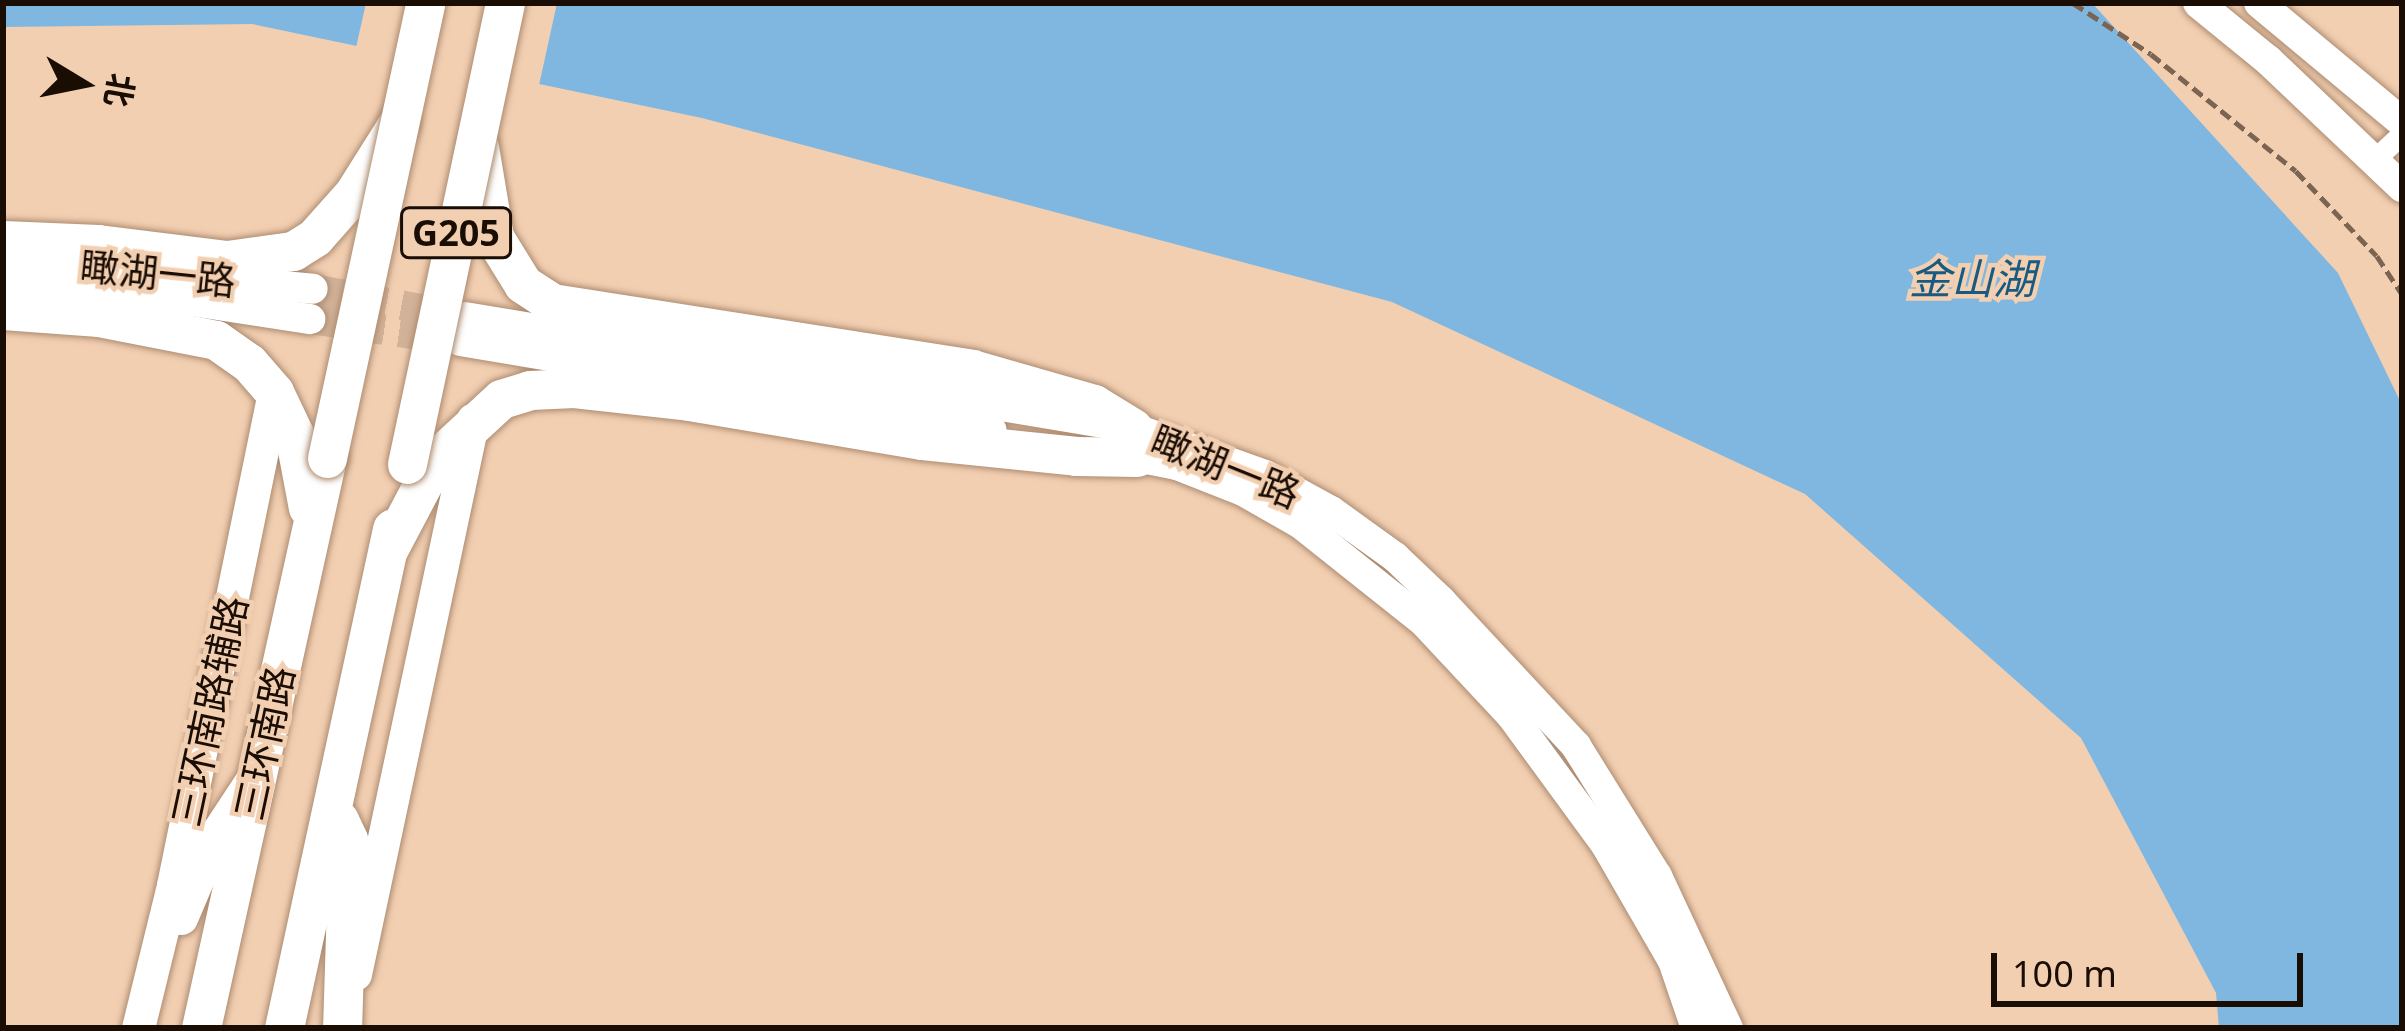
<!DOCTYPE html>
<html>
<head>
<meta charset="utf-8">
<style>
  body { margin:0 }
  #map { position:relative; width:2405px; height:1031px; overflow:hidden; background:#f3cfb2; font-family:"Noto Sans","Noto Sans SC",sans-serif }
  div>[style] { position:absolute }
  .water>* { inset:0; background:#7fb7e0 }
  .pier>* { inset:0; background:#f3cfb2 }
  .secondary-tunnel>* { height:30px; margin-top:-15px; transform-origin:0; background:repeating-linear-gradient(90deg,#d2b298 0 30px,transparent 0 45px) }
  .path>* { height:4.5px; margin-top:-2.25px; transform-origin:0; background:repeating-linear-gradient(90deg,#7b6452 0 12px,transparent 0 18px) }
  .roads { filter:drop-shadow(0 0 3px #ad8c71) drop-shadow(0 0 3px #ad8c71) }
  .street>* { height:21px; margin:-10.5px; padding:0 10.5px; transform-origin:10.5px; border-radius:10.5px; background:#fff }
  .secondary>* { height:30px; margin:-15px; padding:0 15px; transform-origin:15px; border-radius:15px; background:#fff }
  .primary>* { height:33px; margin:-16.5px; padding:0 16.5px; transform-origin:16.5px; border-radius:16.5px; background:#fff }
  .highway>* { height:39px; margin:-19.5px; padding:0 19.5px; transform-origin:19.5px; border-radius:19.5px; background:#fff }
  .bridges { filter:drop-shadow(0 0 3px #ad8c71) drop-shadow(0 0 3px #ad8c71) }
  .highway-bridge>* { height:39px; margin:-19.5px; padding:0 19.5px; transform-origin:19.5px; border-radius:19.5px; background:#fff }
  span { translate:-50% -50%; white-space:nowrap; text-align:center; line-height:1.15; -webkit-text-stroke:9px #f3cfb2; paint-order:stroke }
  .shield-label span { padding:3px 9px; background:#f3cfb2; border:3px solid; border-radius:9px; -webkit-text-stroke-width:0 }
  .shield-label { font-size:36px; color:#190d04; font-weight:700 }
  .street-label { font-size:39px; color:#190d04 }
  .water-label { font-size:42px; color:#185a81; font-style:italic }
  .frame { position:absolute; inset:0; border:6px solid #190d04; pointer-events:none }
  .north { position:absolute; left:24px; top:24px; width:120px; height:120px; -webkit-text-stroke:9px #f3cfb2; paint-order:stroke; rotate:100deg; font-size:33px; font-weight:700; line-height:48px; text-align:center; color:#190d04 }
  .north::after { content:''; display:block; margin:auto; width:42px; height:54px; background:#190d04; clip-path:polygon(50% 0,100% 100%,50% 72%,0 100%) }
  .scale { position:absolute; left:1991px; top:953px; width:312px; height:54px; box-sizing:border-box; border:6px solid #190d04; border-top:0; padding-left:15px; font-size:36px; line-height:42px; white-space:nowrap; color:#190d04; -webkit-text-stroke:9px #f3cfb2; paint-order:stroke }
</style>
</head>
<body>
<div id="map">
  <div class="water">
    <div style="clip-path:polygon(3px 3px,2092px 3px,2338px 273px,2402px 405px,2402px 1028px,2219px 1028px,2216px 993px,2081px 738px,1805px 494px,1392px 302px,702px 118px,252px 24px,3px 27px)"></div>
  </div>
  <div class="pier">
    <div style="clip-path:polygon(366px 3px,557px 3px,538px 90px,355px 52px)"></div>
  </div>
  <div class="secondary-tunnel">
    <div style="left:313px;top:289px;width:148px;rotate:10.5deg"></div>
    <div style="left:310px;top:319px;width:145px;rotate:8.4deg"></div>
  </div>
  <div class="path">
    <div style="left:2073px;top:3px;width:93px;rotate:33.2deg"></div>
    <div style="left:2151px;top:54px;width:186px;rotate:38.9deg"></div>
    <div style="left:2296px;top:171px;width:117px;rotate:46.4deg"></div>
    <div style="left:2377px;top:256px;width:45px;rotate:56.7deg"></div>
  </div>
  <div class="roads">
    <div class="street">
      <div style="left:2376px;top:158px;width:35px;rotate:-43deg"></div>
    </div>
    <div class="secondary">
      <div style="left:2198px;top:3px;width:90px;rotate:39.2deg"></div>
      <div style="left:2268px;top:60px;width:185px;rotate:43.5deg"></div>
      <div style="left:2259px;top:3px;width:186px;rotate:39.8deg"></div>
      <div style="left:3px;top:260px;width:311px;rotate:5.3deg"></div>
      <div style="left:3px;top:286px;width:169px;rotate:4.1deg"></div>
      <div style="left:172px;top:298px;width:140px;rotate:8.7deg"></div>
      <div style="left:465px;top:317px;width:677px;rotate:9.43deg"></div>
      <div style="left:1133px;top:428px;width:140px;rotate:19.6deg"></div>
      <div style="left:1265px;top:475px;width:75px;rotate:28.6deg"></div>
      <div style="left:1331px;top:511px;width:79px;rotate:35.7deg"></div>
      <div style="left:1395px;top:557px;width:64px;rotate:43.7deg"></div>
      <div style="left:1441px;top:601px;width:198px;rotate:47deg"></div>
      <div style="left:1576px;top:746px;width:153px;rotate:58.1deg"></div>
      <div style="left:1657px;top:876px;width:168px;rotate:65deg"></div>
      <div style="left:460px;top:341px;width:539px;rotate:9.5deg"></div>
      <div style="left:1117px;top:453px;width:61px;rotate:11.3deg"></div>
      <div style="left:1177px;top:465px;width:71px;rotate:21.5deg"></div>
      <div style="left:1243px;top:491px;width:67px;rotate:29.6deg"></div>
      <div style="left:1301px;top:524px;width:156px;rotate:38.5deg"></div>
      <div style="left:1423px;top:621px;width:129px;rotate:46.9deg"></div>
      <div style="left:1511px;top:715px;width:161px;rotate:53.8deg"></div>
      <div style="left:1606px;top:845px;width:134px;rotate:60deg"></div>
      <div style="left:1673px;top:961px;width:71px;rotate:71.1deg"></div>
    </div>
    <div class="primary">
      <div style="left:181px;top:918px;width:95px;rotate:-67deg"></div>
      <div style="left:218px;top:831px;width:64px;rotate:-56.6deg"></div>
      <div style="left:355px;top:974px;width:567px;rotate:-78deg"></div>
      <div style="left:138px;top:1028px;width:147px;rotate:-76.2deg"></div>
      <div style="left:173px;top:885px;width:503px;rotate:-78.42deg"></div>
    </div>
    <div class="highway">
      <div style="left:479px;top:147px;width:91px;rotate:80.5deg"></div>
      <div style="left:494px;top:237px;width:55px;rotate:58.3deg"></div>
      <div style="left:523px;top:284px;width:35px;rotate:33deg"></div>
      <div style="left:552px;top:303px;width:425px;rotate:8.9deg"></div>
      <div style="left:972px;top:369px;width:127px;rotate:16deg"></div>
      <div style="left:1094px;top:404px;width:46px;rotate:31.6deg"></div>
      <div style="left:3px;top:240px;width:95px;rotate:2.4deg"></div>
      <div style="left:98px;top:244px;width:130px;rotate:7.1deg"></div>
      <div style="left:227px;top:260px;width:67px;rotate:-7.8deg"></div>
      <div style="left:293px;top:251px;width:26px;rotate:-32deg"></div>
      <div style="left:315px;top:237px;width:59px;rotate:-48.4deg"></div>
      <div style="left:354px;top:193px;width:83px;rotate:-57.8deg"></div>
      <div style="left:3px;top:310px;width:96px;rotate:4.2deg"></div>
      <div style="left:99px;top:317px;width:119px;rotate:11.1deg"></div>
      <div style="left:216px;top:340px;width:40px;rotate:34.9deg"></div>
      <div style="left:249px;top:363px;width:38px;rotate:49deg"></div>
      <div style="left:274px;top:392px;width:47px;rotate:64.5deg"></div>
      <div style="left:294px;top:434px;width:75px;rotate:79.3deg"></div>
      <div style="left:388px;top:550px;width:103px;rotate:-62.2deg"></div>
      <div style="left:436px;top:459px;width:88px;rotate:-42.7deg"></div>
      <div style="left:501px;top:399px;width:30px;rotate:-17deg"></div>
      <div style="left:530px;top:390px;width:44px;rotate:-2.6deg"></div>
      <div style="left:574px;top:388px;width:116px;rotate:6.4deg"></div>
      <div style="left:689px;top:401px;width:236px;rotate:9.5deg"></div>
      <div style="left:922px;top:440px;width:155px;rotate:5.9deg"></div>
      <div style="left:1076px;top:456px;width:61px;rotate:0.9deg"></div>
      <div style="left:339px;top:820px;width:21px;rotate:65deg"></div>
      <div style="left:348px;top:839px;width:189px;rotate:91.8deg"></div>
      <div style="left:201px;top:1028px;width:584px;rotate:-77.54deg"></div>
      <div style="left:284px;top:1028px;width:511px;rotate:-77.79deg"></div>
    </div>
  </div>
  <div class="bridges">
    <div class="highway-bridge">
      <div style="left:327px;top:458px;width:465px;rotate:-77.8deg"></div>
      <div style="left:407px;top:464px;width:471px;rotate:-78deg"></div>
    </div>
  </div>
  <div class="shield-label">
    <span style="left:456px;top:233px">G205</span>
  </div>
  <div class="street-label">
    <span style="left:158px;top:273px;rotate:6deg">瞰湖一路</span>
    <span style="left:1226px;top:466px;rotate:22deg">瞰湖一路</span>
    <span style="left:209px;top:711px;rotate:-78deg">三环南路辅路</span>
    <span style="left:264px;top:743px;rotate:-78deg">三环南路</span>
  </div>
  <div class="water-label">
    <span style="left:1972px;top:278px">金山湖</span>
  </div>
  <div class="frame"></div>
  <div class="north">北</div>
  <div class="scale">100 m</div>
</div>
</body>
</html>
